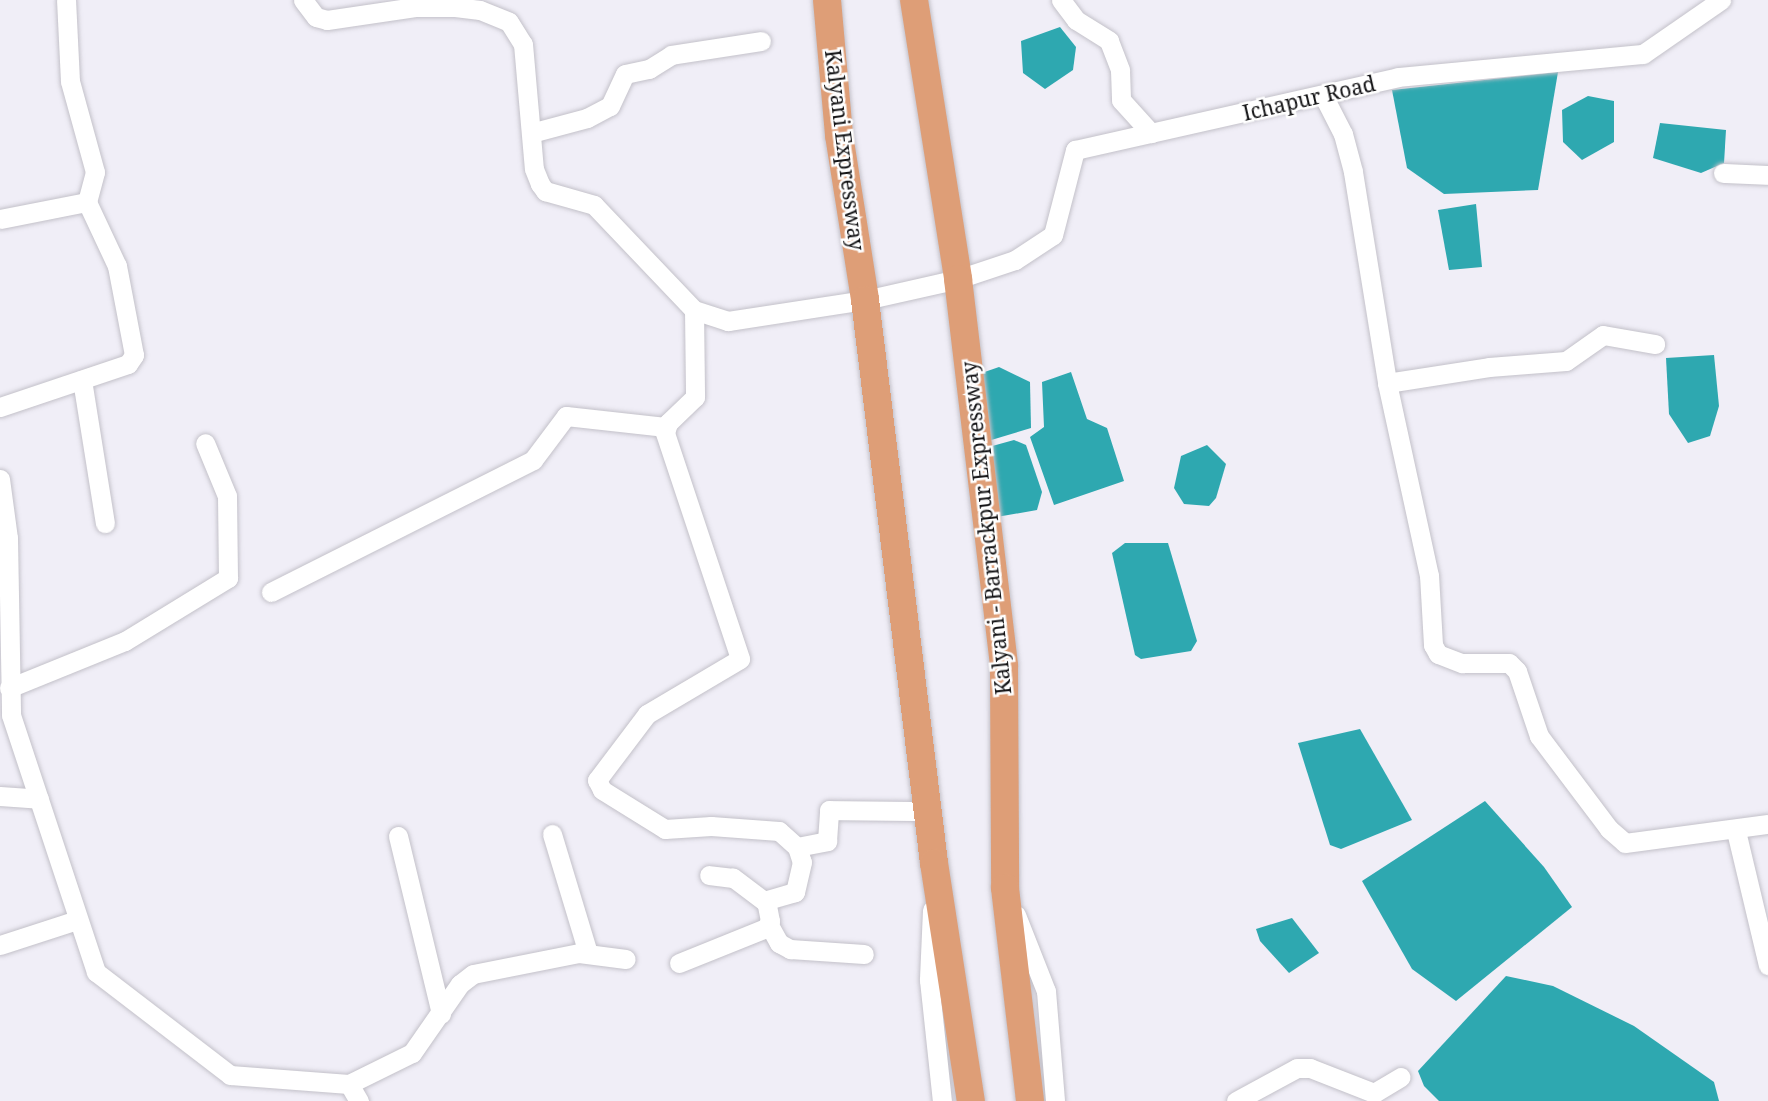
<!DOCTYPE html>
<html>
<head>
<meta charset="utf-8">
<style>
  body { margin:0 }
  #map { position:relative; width:1768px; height:1101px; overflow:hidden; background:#f0eef7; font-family:"Noto Serif",serif }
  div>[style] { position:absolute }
  .water>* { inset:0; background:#2ea8b0 }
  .roads { filter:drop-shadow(0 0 2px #c3c1c9) drop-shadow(0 0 2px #c3c1c9) }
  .minor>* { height:19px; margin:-9.5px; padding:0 9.5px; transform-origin:9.5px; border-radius:9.5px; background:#fff }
  .highway>* { height:28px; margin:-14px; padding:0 14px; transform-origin:14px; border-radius:14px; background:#de9e77 }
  span { translate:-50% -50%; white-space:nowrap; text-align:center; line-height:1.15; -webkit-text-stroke:5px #fff; paint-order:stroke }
  .street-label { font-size:21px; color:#121214 }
</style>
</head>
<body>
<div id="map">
  <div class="water">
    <div style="clip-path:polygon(1060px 27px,1076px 47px,1073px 70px,1045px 89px,1023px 73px,1021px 41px)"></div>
    <div style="clip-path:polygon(1558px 72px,1538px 190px,1444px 194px,1407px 168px,1392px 90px)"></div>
    <div style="clip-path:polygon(1588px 96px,1614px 101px,1614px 142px,1582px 160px,1563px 142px,1562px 110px)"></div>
    <div style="clip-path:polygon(1660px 123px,1726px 130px,1724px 163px,1701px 173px,1653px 158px)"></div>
    <div style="clip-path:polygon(1476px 204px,1482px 267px,1449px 270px,1438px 210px)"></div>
    <div style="clip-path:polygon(1714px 355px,1719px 406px,1710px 436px,1688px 443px,1669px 414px,1666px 358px)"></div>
    <div style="clip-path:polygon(999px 367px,1030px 382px,1031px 428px,988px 441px,973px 376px)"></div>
    <div style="clip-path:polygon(1071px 372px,1087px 419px,1107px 428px,1124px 481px,1054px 505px,1030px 437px,1044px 427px,1042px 382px)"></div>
    <div style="clip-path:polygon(1014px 440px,1026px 445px,1042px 492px,1037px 510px,991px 518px,967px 453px)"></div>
    <div style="clip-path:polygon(1207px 445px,1226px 464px,1216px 498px,1209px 506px,1184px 504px,1174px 488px,1181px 456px)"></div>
    <div style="clip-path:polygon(1125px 543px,1168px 543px,1197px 641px,1191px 651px,1141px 659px,1135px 655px,1112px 553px)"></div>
    <div style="clip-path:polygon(1360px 729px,1412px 820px,1341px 849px,1330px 845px,1298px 743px)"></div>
    <div style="clip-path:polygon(1485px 801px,1544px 867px,1572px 907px,1456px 1001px,1412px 969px,1362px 881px)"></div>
    <div style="clip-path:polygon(1292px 918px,1319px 953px,1289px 973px,1260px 941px,1256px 929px)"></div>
    <div style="clip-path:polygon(1506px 976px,1553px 986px,1634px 1026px,1714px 1082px,1719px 1101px,1439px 1101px,1424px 1086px,1418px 1071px)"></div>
  </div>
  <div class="roads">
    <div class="minor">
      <div style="left:303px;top:0;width:21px;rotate:53deg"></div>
      <div style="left:316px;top:17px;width:11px;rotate:15deg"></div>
      <div style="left:327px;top:20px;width:89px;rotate:-8.4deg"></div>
      <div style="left:415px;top:7px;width:40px"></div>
      <div style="left:455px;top:7px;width:25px;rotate:7deg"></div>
      <div style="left:480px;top:10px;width:31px;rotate:22deg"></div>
      <div style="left:509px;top:22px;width:26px;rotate:58deg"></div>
      <div style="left:523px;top:44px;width:125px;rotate:85deg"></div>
      <div style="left:534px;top:169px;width:16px;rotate:68deg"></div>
      <div style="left:540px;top:184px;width:9px;rotate:54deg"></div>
      <div style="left:545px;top:191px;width:51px;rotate:15.9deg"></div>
      <div style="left:594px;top:205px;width:145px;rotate:46.4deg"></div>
      <div style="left:694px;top:310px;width:36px;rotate:18deg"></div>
      <div style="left:728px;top:321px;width:139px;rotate:-8.7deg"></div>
      <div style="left:865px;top:300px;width:95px;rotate:-12.7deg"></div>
      <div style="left:958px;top:279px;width:60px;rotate:-18.4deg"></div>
      <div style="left:1015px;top:260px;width:45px;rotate:-33.3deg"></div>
      <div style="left:1053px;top:235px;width:88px;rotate:-75.5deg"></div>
      <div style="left:1075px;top:150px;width:331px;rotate:-12.7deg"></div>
      <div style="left:1398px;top:77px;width:246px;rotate:-5.4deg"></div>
      <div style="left:1643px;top:54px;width:95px;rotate:-34.7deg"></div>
      <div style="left:1061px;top:0;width:25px;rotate:53deg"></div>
      <div style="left:1076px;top:20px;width:39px;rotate:32deg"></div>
      <div style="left:1109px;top:41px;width:31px;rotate:69deg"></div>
      <div style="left:1120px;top:70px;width:30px;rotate:88deg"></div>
      <div style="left:1121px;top:100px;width:45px;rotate:47.7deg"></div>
      <div style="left:1323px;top:95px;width:44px;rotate:62.9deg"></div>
      <div style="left:1343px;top:134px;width:39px;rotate:75deg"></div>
      <div style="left:1353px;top:172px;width:214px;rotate:80.8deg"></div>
      <div style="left:1387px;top:383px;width:197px;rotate:77.7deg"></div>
      <div style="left:1429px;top:575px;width:70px;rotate:86.7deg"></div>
      <div style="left:1433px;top:645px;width:10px;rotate:61deg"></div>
      <div style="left:1438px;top:654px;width:26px;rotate:21deg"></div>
      <div style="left:1462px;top:663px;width:47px"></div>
      <div style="left:1509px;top:663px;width:11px;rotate:45deg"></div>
      <div style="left:1517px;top:671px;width:69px;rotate:71.3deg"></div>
      <div style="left:1539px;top:736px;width:116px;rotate:53deg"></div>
      <div style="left:1609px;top:829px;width:21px;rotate:41deg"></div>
      <div style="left:1625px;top:843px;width:144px;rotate:-7.6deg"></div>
      <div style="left:531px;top:133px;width:58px;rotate:-15deg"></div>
      <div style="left:587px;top:118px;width:26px;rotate:-28deg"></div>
      <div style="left:610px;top:106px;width:35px;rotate:-65deg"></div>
      <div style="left:625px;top:74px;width:25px;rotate:-12deg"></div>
      <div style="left:649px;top:69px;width:26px;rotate:-32deg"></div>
      <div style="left:671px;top:55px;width:91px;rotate:-8.8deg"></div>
      <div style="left:1723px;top:173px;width:45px;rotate:2.5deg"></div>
      <div style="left:0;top:219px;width:89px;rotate:-11.1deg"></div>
      <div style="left:694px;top:310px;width:87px;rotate:89.3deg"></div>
      <div style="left:695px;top:397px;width:37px;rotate:136deg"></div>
      <div style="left:668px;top:423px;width:10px;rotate:107deg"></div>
      <div style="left:665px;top:433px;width:238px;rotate:71.6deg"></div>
      <div style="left:740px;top:659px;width:108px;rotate:149.4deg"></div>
      <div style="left:647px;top:714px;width:83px;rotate:127.1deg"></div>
      <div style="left:597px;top:780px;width:11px;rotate:63deg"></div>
      <div style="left:602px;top:790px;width:74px;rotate:31.8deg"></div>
      <div style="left:665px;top:829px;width:46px;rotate:-3.7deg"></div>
      <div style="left:711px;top:826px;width:68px;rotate:4.2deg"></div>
      <div style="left:779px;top:831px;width:24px;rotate:42deg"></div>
      <div style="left:797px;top:847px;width:16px;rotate:72deg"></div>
      <div style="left:802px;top:862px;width:31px;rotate:103deg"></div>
      <div style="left:795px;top:892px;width:32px;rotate:164deg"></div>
      <div style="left:764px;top:901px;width:39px;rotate:-143deg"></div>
      <div style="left:733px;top:878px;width:24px;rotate:-173deg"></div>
      <div style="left:82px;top:380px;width:145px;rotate:80.9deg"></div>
      <div style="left:1387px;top:383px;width:103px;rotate:-8.9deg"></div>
      <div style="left:1489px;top:367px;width:77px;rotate:-4.5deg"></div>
      <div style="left:1566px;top:361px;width:45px;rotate:-35.1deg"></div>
      <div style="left:1603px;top:335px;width:53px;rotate:9.8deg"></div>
      <div style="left:0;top:407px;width:135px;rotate:-18.6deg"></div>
      <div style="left:128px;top:364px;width:11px;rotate:-56deg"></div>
      <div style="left:134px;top:355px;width:91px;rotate:-100.8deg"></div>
      <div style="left:117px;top:266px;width:71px;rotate:-115.1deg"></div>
      <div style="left:87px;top:202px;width:31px;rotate:-75deg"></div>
      <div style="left:95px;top:172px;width:94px;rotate:-105.4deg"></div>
      <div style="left:70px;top:81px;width:81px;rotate:-92.8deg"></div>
      <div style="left:0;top:479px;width:60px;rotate:82.3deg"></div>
      <div style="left:8px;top:538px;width:177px;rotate:89deg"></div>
      <div style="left:11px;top:715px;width:271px;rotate:71.7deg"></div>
      <div style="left:96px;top:972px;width:169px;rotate:37.5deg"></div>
      <div style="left:230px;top:1075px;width:119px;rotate:4.3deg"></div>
      <div style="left:349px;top:1084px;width:20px;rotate:60deg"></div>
      <div style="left:271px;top:592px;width:293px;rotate:-26.7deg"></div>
      <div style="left:533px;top:460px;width:55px;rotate:-53.1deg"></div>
      <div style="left:566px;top:416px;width:100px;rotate:6.3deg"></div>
      <div style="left:9px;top:688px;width:125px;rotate:-22.1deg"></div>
      <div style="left:125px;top:641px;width:121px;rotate:-31.5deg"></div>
      <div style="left:228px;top:578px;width:82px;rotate:-90.7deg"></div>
      <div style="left:227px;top:496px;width:57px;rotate:-112.5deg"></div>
      <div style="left:0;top:796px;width:39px;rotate:4deg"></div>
      <div style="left:1736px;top:831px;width:138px;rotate:76.6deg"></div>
      <div style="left:552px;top:834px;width:124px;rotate:73.2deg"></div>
      <div style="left:398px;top:836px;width:183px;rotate:76.4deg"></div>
      <div style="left:797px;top:847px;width:31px;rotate:-11deg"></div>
      <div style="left:827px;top:841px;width:31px;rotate:-86deg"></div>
      <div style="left:829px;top:810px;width:99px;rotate:0.6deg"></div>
      <div style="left:932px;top:910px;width:70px;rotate:92.5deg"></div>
      <div style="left:929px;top:980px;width:122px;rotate:83.9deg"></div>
      <div style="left:1016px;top:915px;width:82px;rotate:68.5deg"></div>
      <div style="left:1046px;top:991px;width:110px;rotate:85.3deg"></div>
      <div style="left:769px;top:925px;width:21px;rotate:61deg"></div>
      <div style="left:779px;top:943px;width:13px;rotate:29deg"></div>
      <div style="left:790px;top:949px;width:74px;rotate:3.9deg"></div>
      <div style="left:0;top:945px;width:81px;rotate:-18deg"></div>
      <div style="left:679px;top:963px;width:94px;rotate:-21.9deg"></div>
      <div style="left:766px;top:928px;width:8px;rotate:-60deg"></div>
      <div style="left:770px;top:921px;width:21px;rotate:-101deg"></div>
      <div style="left:349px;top:1084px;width:70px;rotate:-26.2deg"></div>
      <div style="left:412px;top:1053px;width:84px;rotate:-55.2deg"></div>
      <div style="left:460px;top:984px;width:16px;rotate:-38deg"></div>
      <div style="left:473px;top:974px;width:108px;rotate:-11.2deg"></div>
      <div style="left:579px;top:953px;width:47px;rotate:7.3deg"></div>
      <div style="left:1236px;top:1101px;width:69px;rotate:-28.4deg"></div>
      <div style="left:1297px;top:1068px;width:13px"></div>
      <div style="left:1310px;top:1068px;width:69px;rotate:21.3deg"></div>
      <div style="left:1374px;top:1093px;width:31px;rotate:-31deg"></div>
    </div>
    <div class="highway">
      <div style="left:827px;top:0;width:136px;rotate:84.9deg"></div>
      <div style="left:839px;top:135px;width:167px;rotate:81deg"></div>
      <div style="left:865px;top:300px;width:567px;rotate:83.01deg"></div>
      <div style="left:934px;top:863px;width:241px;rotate:81.2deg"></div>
      <div style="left:914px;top:0;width:282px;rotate:81deg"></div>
      <div style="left:958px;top:279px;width:390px;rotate:83.2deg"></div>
      <div style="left:1004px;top:666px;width:222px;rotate:89.7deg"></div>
      <div style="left:1005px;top:888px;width:214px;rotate:83.3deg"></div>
    </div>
  </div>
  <div class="street-label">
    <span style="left:1309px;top:98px;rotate:-13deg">Ichapur Road</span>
    <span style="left:845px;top:150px;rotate:83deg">Kalyani Expressway</span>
    <span style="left:986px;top:528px;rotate:-96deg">Kalyani - Barrackpur Expressway</span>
  </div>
</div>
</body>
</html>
